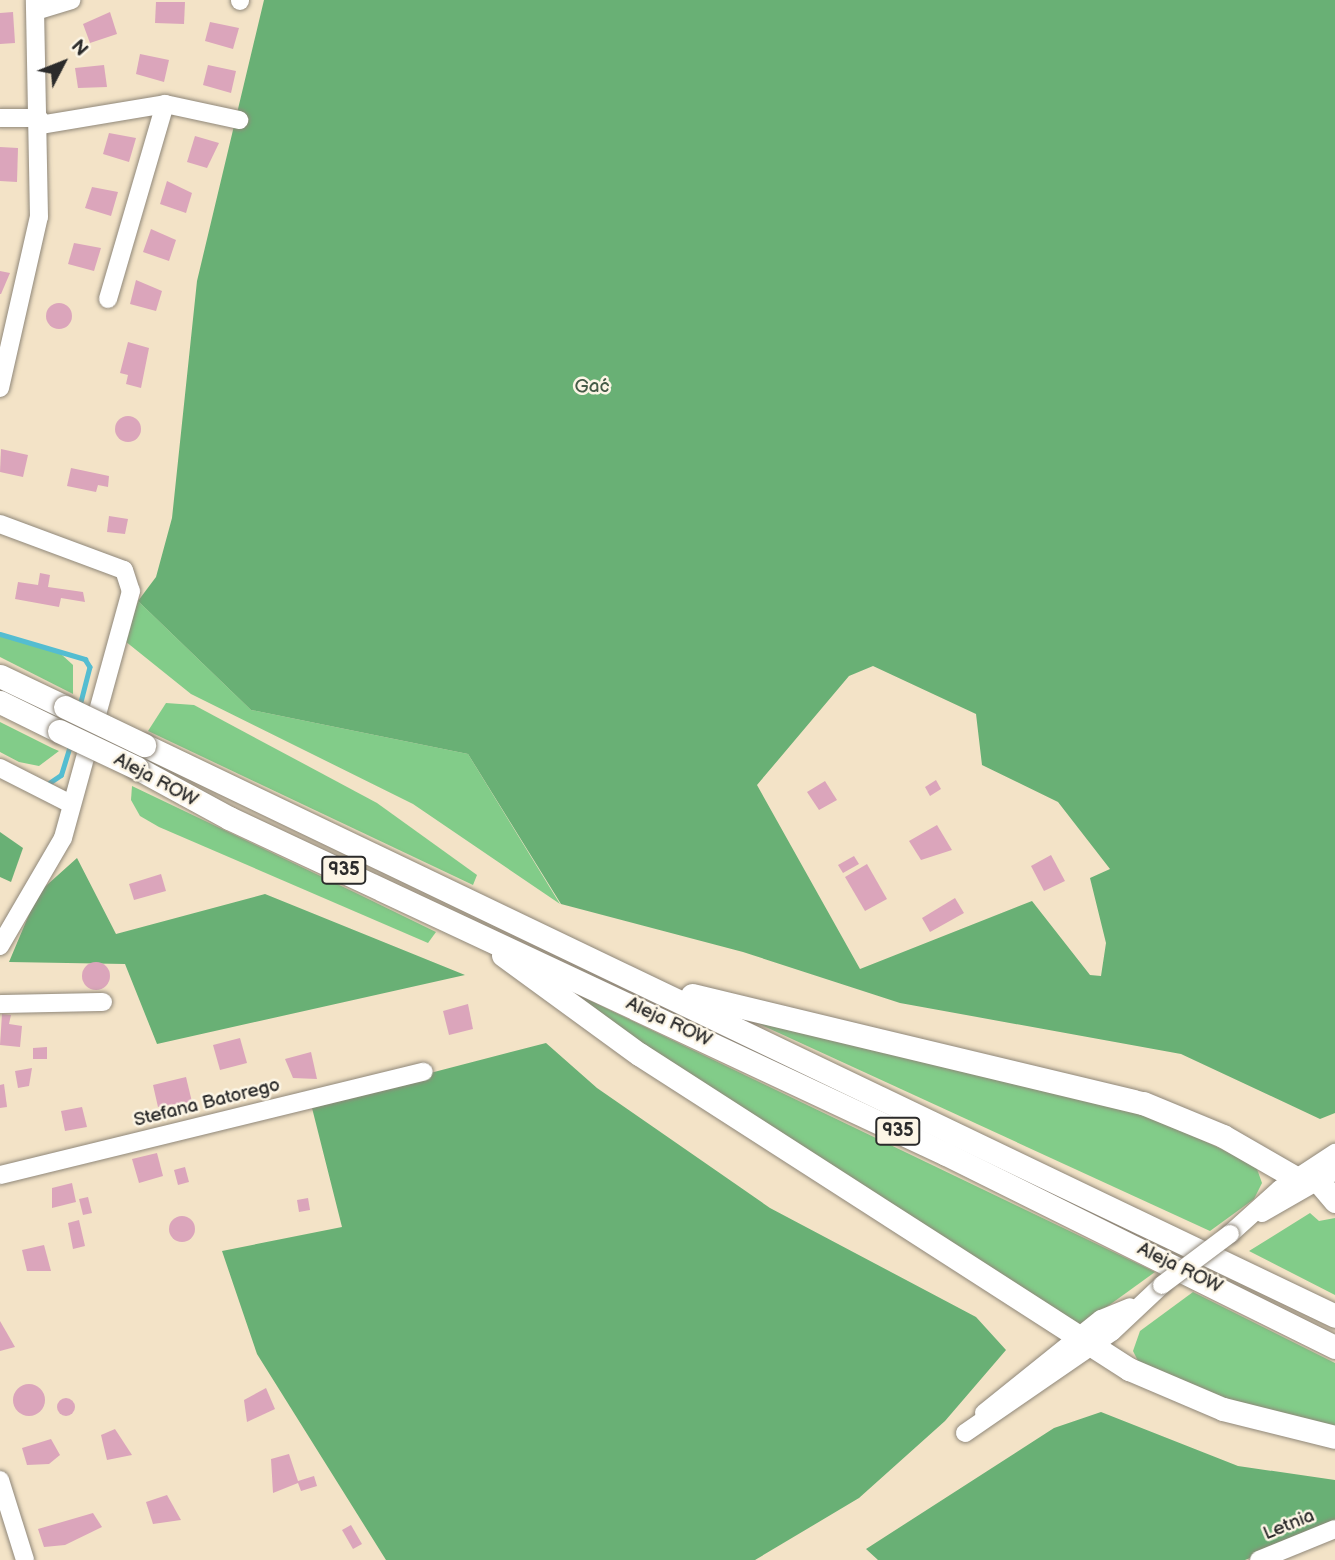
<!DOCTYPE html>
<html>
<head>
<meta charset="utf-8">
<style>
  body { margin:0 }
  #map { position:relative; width:1335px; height:1560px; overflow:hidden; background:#f3e3c7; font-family:"Balsamiq Sans",sans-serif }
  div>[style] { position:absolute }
  .green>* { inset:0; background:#82cc89 }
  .forest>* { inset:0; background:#69b075 }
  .stream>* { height:4.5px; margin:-2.25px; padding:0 2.25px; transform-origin:2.25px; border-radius:2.25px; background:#54bdd1 }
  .building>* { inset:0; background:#dba5bb }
  .round { border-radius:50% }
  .roads { filter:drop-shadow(0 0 2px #8f8779) drop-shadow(0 0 2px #8f8779) }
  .minor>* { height:18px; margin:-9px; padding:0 9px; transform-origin:9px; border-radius:9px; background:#fff }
  .major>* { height:23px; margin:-11.5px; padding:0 11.5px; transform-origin:11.5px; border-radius:11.5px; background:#fff }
  .bridges { filter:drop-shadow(0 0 2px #8f8779) drop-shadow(0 0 2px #8f8779) }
  .minor-bridge>* { height:18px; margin:-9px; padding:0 9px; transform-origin:9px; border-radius:9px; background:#fff }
  .major-bridge>* { height:23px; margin:-11.5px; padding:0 11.5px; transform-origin:11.5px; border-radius:11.5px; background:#fff }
  span { translate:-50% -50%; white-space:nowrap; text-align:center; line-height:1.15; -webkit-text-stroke:5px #fcf5e5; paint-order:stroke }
  .shield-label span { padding:2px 5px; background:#fcf5e5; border:2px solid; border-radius:5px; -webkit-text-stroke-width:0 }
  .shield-label { font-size:18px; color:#2b2b2b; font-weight:700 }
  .park-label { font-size:19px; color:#455b47 }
  .street-label { font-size:19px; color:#2b2b2b }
  .north { position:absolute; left:28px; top:28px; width:70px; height:70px; -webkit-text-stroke:5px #fcf5e5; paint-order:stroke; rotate:48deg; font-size:19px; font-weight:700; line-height:28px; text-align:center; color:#2b2b2b }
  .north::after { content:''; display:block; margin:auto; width:24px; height:32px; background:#2b2b2b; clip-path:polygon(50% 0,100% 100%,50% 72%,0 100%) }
</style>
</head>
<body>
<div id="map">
  <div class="green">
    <div style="clip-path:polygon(138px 601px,251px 710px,468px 754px,560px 904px,413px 804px,191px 694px,125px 641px)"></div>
    <div style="clip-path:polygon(0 634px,61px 654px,73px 665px,73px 694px,0 657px)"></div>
    <div style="clip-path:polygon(166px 703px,194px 705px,377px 803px,477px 875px,473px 885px,148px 731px)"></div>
    <div style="clip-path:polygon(0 722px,52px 748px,59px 751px,39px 766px,19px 762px,0 752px)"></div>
    <div style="clip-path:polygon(132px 786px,356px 893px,436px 932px,428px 943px,159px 827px,140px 816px,131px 800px)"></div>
    <div style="clip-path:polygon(541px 977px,1155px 1272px,1079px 1327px)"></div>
    <div style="clip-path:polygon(742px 1016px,1150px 1115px,1240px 1158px,1257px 1169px,1262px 1183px,1254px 1199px,1210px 1231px)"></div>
    <div style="clip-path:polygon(1310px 1213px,1319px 1221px,1335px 1218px,1335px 1295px,1249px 1251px)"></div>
    <div style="clip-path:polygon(1193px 1292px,1335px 1363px,1335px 1428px,1227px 1400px,1139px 1363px,1133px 1351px,1140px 1331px)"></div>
  </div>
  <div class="forest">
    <div style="clip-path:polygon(evenodd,264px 0,1335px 0,1335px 1113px,1320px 1119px,1181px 1054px,900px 1003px,743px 952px,561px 904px,468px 754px,251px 710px,138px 601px,156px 577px,172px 518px,197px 281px,264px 0,873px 666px,976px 714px,982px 765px,1058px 802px,1110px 869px,1090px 878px,1106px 943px,1101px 976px,1090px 975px,1032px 901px,860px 969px,757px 785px,849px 676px,873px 666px)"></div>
    <div style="clip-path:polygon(0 832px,23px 848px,11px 882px,0 877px)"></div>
    <div style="clip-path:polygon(77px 858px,116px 934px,265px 894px,465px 975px,157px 1044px,125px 964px,9px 962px,38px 893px)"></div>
    <div style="clip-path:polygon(546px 1043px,597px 1088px,770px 1208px,976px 1317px,1006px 1350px,945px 1421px,859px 1498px,755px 1560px,386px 1560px,257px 1354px,222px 1251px,342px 1227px,311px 1104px)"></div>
    <div style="clip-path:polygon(1101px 1412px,1238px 1466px,1335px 1480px,1335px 1525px,1245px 1560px,878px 1560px,866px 1549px,1054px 1428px)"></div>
  </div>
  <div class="stream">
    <div style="left:0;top:634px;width:89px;rotate:16.4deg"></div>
    <div style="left:85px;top:659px;width:9px;rotate:58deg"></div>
    <div style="left:90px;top:667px;width:40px;rotate:104.4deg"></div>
    <div style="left:49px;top:783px;width:14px;rotate:-34deg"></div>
    <div style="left:61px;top:775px;width:31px;rotate:-73deg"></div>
  </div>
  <div class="building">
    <div style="clip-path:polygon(156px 2px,185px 2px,184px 24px,155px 23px)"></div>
    <div style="clip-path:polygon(13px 12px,15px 43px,0 44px,0 13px)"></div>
    <div style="clip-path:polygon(110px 12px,117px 34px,90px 43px,83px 24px)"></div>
    <div style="clip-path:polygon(210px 22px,239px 28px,233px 49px,205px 41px)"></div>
    <div style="clip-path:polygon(140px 54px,169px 60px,164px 82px,136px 74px)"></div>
    <div style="clip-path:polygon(104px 65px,107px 87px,78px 88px,75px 68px)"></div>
    <div style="clip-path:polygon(208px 65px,236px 71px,231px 93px,203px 85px)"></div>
    <div style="clip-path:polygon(109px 133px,136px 138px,129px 162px,103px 154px)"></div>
    <div style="clip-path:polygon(195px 136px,219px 143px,207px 168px,187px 162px)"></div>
    <div style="clip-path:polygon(0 147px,18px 148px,17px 182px,0 181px)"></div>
    <div style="clip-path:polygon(167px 181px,192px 193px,186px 213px,160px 204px)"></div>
    <div style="clip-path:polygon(92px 187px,118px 192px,111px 216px,85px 208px)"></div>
    <div style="clip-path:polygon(151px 229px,176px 240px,169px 261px,143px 252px)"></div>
    <div style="clip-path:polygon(74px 243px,101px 248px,94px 271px,68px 264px)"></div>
    <div style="clip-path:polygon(0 271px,10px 273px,1px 294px,0 294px)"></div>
    <div style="clip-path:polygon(136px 280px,162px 291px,156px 311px,130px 304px)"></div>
    <div class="round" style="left:46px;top:303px;width:26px;height:26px"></div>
    <div style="clip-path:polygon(128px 342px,149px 348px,141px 388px,126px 384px,128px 375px,120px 373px)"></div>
    <div class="round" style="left:115px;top:416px;width:26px;height:26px"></div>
    <div style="clip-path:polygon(1px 449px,28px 455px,23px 477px,0 472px)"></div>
    <div style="clip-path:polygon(71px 468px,109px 476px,108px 487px,98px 485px,96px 492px,67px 486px)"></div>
    <div style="clip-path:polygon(109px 516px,128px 519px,125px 534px,107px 532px)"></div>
    <div style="clip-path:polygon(40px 573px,50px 575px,48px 587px,83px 592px,85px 602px,61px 598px,59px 607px,15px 599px,18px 582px,38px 585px)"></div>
    <div style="clip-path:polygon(936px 780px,941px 789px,930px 796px,925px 787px)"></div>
    <div style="clip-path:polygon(825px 781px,837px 800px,819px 810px,807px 792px)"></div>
    <div style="clip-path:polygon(937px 825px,952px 850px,921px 860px,909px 841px)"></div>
    <div style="clip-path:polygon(1051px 855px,1065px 881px,1044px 891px,1031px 866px)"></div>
    <div style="clip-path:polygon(854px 856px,859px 864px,843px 873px,838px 865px)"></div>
    <div style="clip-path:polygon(867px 864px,887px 899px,865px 911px,845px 877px)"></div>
    <div style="clip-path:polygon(161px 874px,166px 891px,134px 900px,129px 884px)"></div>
    <div style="clip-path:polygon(955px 898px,964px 913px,930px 932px,922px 918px)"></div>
    <div class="round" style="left:82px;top:962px;width:28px;height:28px"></div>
    <div style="clip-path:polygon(468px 1004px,473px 1029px,449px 1035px,443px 1011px)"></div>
    <div style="clip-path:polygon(2px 1014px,11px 1015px,9px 1024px,22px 1026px,20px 1047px,0 1045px)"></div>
    <div style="clip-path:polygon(240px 1038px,247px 1063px,220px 1070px,213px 1045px)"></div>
    <div style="clip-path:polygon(47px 1047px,47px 1059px,33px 1059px,33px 1048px)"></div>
    <div style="clip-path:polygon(311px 1052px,317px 1079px,293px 1078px,285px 1059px)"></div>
    <div style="clip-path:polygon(32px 1068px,29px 1086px,18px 1088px,15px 1071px)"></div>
    <div style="clip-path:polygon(186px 1077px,192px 1102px,158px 1107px,153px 1085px)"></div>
    <div style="clip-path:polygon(4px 1084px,7px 1107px,0 1108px,0 1085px)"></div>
    <div style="clip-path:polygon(82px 1107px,87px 1127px,65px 1131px,61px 1111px)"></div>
    <div style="clip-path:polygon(157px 1153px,163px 1176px,139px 1183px,132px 1159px)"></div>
    <div style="clip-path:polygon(185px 1167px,189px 1182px,178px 1185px,174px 1170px)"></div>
    <div style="clip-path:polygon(72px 1183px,76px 1202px,52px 1208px,52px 1188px)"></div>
    <div style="clip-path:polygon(88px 1197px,92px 1213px,83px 1215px,79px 1199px)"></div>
    <div style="clip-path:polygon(308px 1198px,310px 1210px,299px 1212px,297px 1200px)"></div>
    <div class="round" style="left:169px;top:1216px;width:26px;height:26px"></div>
    <div style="clip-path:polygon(79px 1220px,85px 1246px,73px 1249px,68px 1223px)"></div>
    <div style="clip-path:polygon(44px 1245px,51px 1271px,27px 1271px,22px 1250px)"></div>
    <div style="clip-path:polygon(0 1321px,15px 1347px,0 1351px)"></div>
    <div class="round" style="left:13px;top:1384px;width:32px;height:32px"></div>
    <div style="clip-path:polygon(266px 1388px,275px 1409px,247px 1422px,244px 1400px)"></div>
    <div class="round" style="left:57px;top:1398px;width:18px;height:18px"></div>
    <div style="clip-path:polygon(115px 1429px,132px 1455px,107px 1460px,101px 1435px)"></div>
    <div style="clip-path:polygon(51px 1439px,60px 1455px,49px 1464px,27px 1465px,22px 1448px)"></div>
    <div style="clip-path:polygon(289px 1454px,298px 1481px,314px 1476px,317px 1486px,301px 1491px,298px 1483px,273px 1493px,271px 1459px)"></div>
    <div style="clip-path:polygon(167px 1495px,181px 1520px,153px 1524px,146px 1502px)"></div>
    <div style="clip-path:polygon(93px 1513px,102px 1527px,65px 1545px,44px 1547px,38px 1529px)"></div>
    <div style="clip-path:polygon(351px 1525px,362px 1544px,353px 1549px,342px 1530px)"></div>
  </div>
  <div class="roads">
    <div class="minor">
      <div style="left:240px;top:0;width:1px;rotate:90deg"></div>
      <div style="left:36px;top:11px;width:37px;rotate:-17deg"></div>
      <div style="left:0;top:118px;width:39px"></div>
      <div style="left:40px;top:125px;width:127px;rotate:-9.5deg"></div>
      <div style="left:165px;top:104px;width:76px;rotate:12.2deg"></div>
      <div style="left:108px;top:299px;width:203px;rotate:-73.7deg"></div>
      <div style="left:0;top:388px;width:175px;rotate:-77.2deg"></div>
      <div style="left:39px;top:217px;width:217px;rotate:-91.1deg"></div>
      <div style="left:0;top:524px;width:132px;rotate:20.4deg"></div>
      <div style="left:124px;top:570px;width:22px;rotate:72deg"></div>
      <div style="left:131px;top:591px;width:256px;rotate:105.4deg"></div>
      <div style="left:63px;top:838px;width:125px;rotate:120.3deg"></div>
      <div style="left:0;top:768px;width:80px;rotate:26.9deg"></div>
      <div style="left:0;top:1004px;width:103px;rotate:-1.1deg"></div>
      <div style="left:0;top:1175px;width:436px;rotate:-13.7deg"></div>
      <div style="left:1262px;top:1213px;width:84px;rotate:-29.9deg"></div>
      <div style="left:1230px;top:1234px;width:67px;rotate:-42deg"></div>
      <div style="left:1280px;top:1189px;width:66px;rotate:-33.2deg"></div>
      <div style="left:984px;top:1413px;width:150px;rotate:-38.8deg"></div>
      <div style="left:1101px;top:1319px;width:31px;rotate:-22deg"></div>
      <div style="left:965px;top:1433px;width:178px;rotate:-34.5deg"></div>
      <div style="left:1112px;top:1332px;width:69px;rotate:-43.2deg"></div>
      <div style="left:0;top:1480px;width:84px;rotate:72.6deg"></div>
      <div style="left:1259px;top:1560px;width:82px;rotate:-22.2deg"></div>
    </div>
    <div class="major">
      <div style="left:0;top:676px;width:72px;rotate:25.5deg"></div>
      <div style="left:0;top:702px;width:66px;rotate:26.2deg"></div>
      <div style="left:144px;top:745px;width:1321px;rotate:25.61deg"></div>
      <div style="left:137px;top:768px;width:105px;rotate:28.5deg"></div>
      <div style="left:229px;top:818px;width:792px;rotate:25.11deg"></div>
      <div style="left:946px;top:1154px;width:434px;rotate:26.4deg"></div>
      <div style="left:503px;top:955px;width:168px;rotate:36.1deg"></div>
      <div style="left:639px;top:1054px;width:583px;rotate:32.74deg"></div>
      <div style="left:1129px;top:1369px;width:102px;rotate:23.1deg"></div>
      <div style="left:1223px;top:1409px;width:115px;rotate:14deg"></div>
      <div style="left:692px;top:995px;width:464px;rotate:13.5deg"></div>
      <div style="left:1143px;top:1103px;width:87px;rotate:22.4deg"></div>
      <div style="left:1223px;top:1136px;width:84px;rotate:29.9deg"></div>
      <div style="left:1296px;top:1178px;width:23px;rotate:10deg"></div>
      <div style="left:1319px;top:1182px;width:25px;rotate:50deg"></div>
    </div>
  </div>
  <div class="bridges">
    <div class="minor-bridge">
      <div style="left:1162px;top:1285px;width:85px;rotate:-36.9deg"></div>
    </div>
    <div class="major-bridge">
      <div style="left:65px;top:707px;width:88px;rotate:25.7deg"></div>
      <div style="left:59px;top:731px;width:86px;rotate:25.4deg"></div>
    </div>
  </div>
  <div class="shield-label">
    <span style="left:344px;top:870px">935</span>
    <span style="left:898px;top:1131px">935</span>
  </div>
  <div class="park-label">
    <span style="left:592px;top:387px">Gać</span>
  </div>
  <div class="street-label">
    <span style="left:156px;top:780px;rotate:28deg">Aleja ROW</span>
    <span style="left:669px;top:1022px;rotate:25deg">Aleja ROW</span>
    <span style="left:207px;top:1103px;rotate:-14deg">Stefana Batorego</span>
    <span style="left:1180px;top:1268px;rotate:26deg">Aleja ROW</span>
    <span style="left:1289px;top:1525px;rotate:-22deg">Letnia</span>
  </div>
  <div class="north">N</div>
</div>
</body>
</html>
